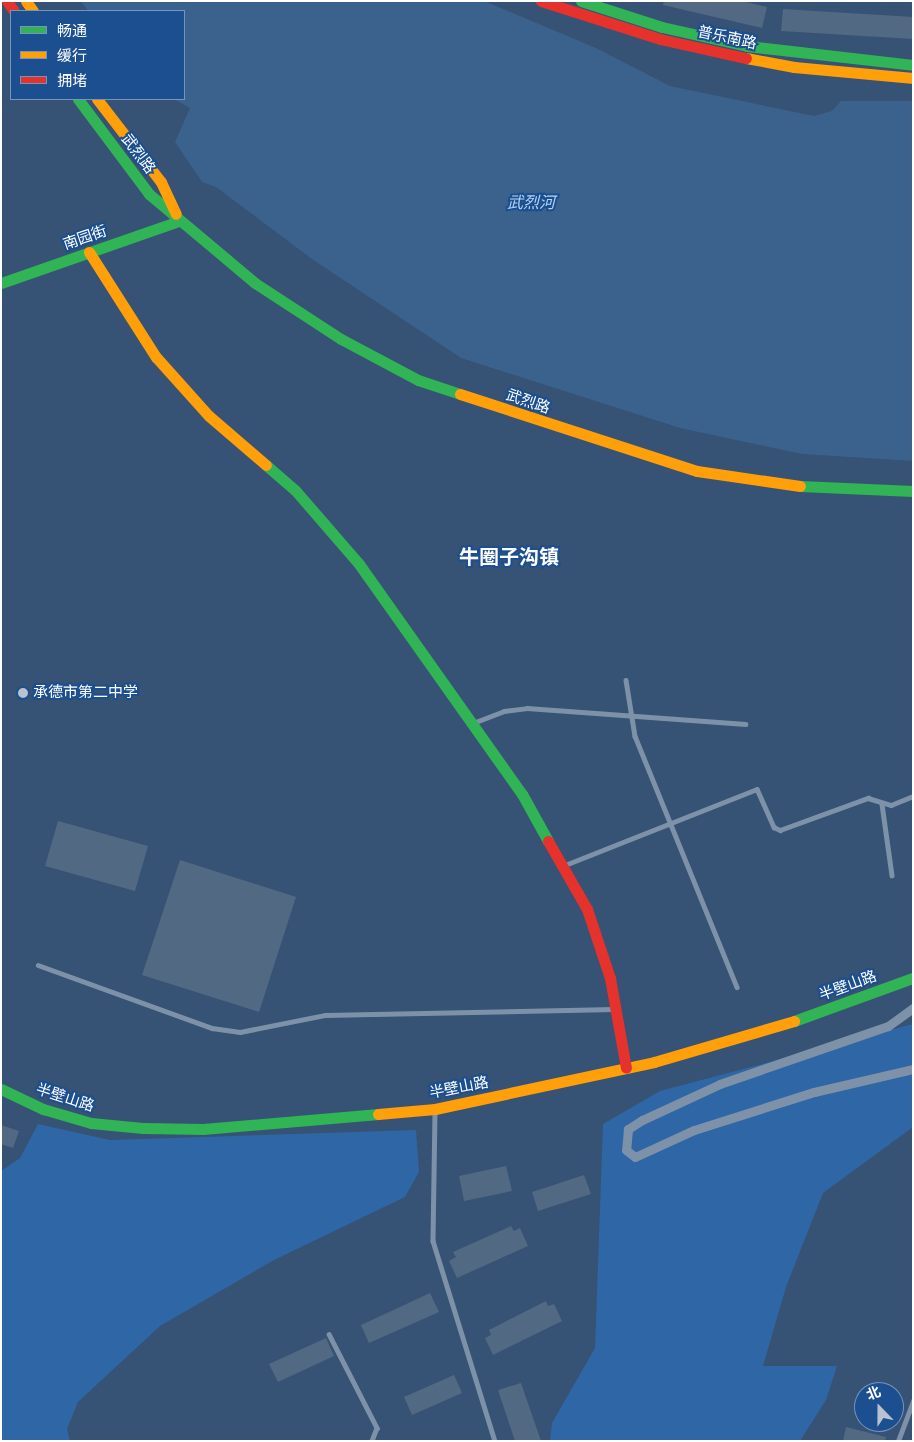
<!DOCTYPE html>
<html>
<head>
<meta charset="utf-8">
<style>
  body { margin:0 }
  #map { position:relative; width:914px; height:1442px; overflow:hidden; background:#365274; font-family:"Varela Round","Noto Sans SC",sans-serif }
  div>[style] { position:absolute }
  .green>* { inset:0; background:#2f66a5 }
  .water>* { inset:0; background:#3b618d }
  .building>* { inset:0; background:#526984 }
  .lane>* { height:4.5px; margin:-2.25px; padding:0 2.25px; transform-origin:2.25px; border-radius:2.25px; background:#7d92a8 }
  .street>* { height:9px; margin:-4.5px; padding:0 4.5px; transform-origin:4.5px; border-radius:4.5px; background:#7d92a8 }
  .fast>* { height:11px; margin:-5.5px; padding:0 5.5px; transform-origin:5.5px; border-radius:5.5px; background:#30b455 }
  .slow>* { height:11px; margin:-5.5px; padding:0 5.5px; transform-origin:5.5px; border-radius:5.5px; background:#ff9f0a }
  .jam>* { height:11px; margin:-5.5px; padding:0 5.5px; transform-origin:5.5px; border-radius:5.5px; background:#e5322d }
  .dots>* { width:14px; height:14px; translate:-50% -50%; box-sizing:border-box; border:2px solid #1b4f8f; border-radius:50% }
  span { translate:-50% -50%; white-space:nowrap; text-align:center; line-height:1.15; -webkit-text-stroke:4px #1b4f8f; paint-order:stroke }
  .street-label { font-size:15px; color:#fff }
  .poi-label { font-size:15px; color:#fff }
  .left { translate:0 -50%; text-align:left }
  .water-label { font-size:16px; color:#b5d3f5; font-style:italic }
  .district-label { font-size:20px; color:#fff; font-weight:700 }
  .frame { position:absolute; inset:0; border:2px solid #fff; pointer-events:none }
  .legend { position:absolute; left:10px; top:10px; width:175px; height:90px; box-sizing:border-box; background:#1b4f8f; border:1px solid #7695bc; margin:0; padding:6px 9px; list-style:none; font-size:15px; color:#fff }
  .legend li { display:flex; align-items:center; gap:10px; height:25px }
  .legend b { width:25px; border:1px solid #7695bc }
  .north { position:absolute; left:854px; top:1382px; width:50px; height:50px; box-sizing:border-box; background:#1b4f8f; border:1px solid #7695bc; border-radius:50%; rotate:338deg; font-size:14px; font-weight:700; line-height:20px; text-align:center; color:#fff }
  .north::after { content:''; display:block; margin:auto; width:18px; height:22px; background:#b9c2ce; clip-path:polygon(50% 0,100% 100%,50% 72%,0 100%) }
</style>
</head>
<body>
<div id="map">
  <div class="green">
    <div style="clip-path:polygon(913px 1024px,913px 1127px,823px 1193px,786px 1287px,763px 1366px,837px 1366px,826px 1400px,800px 1441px,550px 1441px,552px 1423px,595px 1348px,603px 1124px,660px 1091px)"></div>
    <div style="clip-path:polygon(38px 1124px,110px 1140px,416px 1130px,419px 1172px,405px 1197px,274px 1260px,160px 1326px,78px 1402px,67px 1429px,70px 1441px,1px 1441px,1px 1171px,20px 1158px)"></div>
  </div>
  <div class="water">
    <div style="clip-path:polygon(81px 1px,484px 1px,596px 48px,670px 86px,814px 116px,832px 111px,841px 101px,913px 101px,913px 461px,802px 454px,680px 428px,461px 358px,312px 259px,216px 187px,202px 182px,175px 142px,190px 108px,174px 99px,184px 99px,184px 11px,88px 11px)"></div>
  </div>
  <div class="building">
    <div style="clip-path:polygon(664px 1px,742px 1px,767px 7px,762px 28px,663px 5px)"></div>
    <div style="clip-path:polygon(783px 9px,913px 17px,913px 39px,781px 31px)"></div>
    <div style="clip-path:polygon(58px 821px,148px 846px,135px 891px,45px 866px)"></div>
    <div style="clip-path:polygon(180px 860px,296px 897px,259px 1012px,142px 975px)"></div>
    <div style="clip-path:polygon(1px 1125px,19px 1131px,13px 1148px,1px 1144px)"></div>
    <div style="clip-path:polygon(506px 1166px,512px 1191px,464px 1201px,459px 1176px)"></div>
    <div style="clip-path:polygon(584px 1175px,591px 1194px,538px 1211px,532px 1192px)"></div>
    <div style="clip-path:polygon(511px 1226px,514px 1231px,520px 1228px,528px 1246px,457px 1278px,449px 1261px,456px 1257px,453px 1252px)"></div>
    <div style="clip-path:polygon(430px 1293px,439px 1312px,369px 1343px,361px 1325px)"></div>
    <div style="clip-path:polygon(546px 1301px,548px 1306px,554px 1304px,562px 1321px,493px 1355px,485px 1338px,491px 1335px,489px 1330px)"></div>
    <div style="clip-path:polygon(326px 1338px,334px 1356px,278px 1382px,269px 1364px)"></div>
    <div style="clip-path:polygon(454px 1375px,462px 1393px,412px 1415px,404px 1397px)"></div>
    <div style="clip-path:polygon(521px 1383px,541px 1441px,515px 1441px,498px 1390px)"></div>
    <div style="clip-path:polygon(846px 1427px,886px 1437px,885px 1441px,843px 1441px)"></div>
  </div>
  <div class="lane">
    <div style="left:626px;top:680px;width:57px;rotate:80.9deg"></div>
    <div style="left:635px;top:736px;width:271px;rotate:67.9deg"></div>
    <div style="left:473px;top:723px;width:33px;rotate:-21deg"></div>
    <div style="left:504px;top:711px;width:23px;rotate:-7deg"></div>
    <div style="left:527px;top:708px;width:219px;rotate:4.2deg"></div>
    <div style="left:882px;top:804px;width:72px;rotate:82deg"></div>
    <div style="left:565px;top:865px;width:206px;rotate:-21.6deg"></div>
    <div style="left:757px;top:789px;width:42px;rotate:65.9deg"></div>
    <div style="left:774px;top:827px;width:7px;rotate:27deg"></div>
    <div style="left:780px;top:830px;width:94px;rotate:-20deg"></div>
    <div style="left:868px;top:798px;width:24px;rotate:17deg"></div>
    <div style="left:891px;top:805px;width:24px;rotate:-22deg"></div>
    <div style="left:38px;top:965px;width:185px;rotate:19.9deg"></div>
    <div style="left:212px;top:1028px;width:28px;rotate:8deg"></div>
    <div style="left:240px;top:1032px;width:87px;rotate:-11.3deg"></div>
    <div style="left:325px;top:1015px;width:289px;rotate:-1.2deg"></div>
    <div style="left:435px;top:1112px;width:129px;rotate:90.9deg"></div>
    <div style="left:433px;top:1241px;width:209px;rotate:72.8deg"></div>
    <div style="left:329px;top:1334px;width:106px;rotate:62.9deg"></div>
    <div style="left:377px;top:1428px;width:14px;rotate:111deg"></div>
    <div style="left:898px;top:1441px;width:43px;rotate:-69.4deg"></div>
  </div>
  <div class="street">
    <div style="left:913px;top:1008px;width:31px;rotate:144deg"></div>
    <div style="left:888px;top:1026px;width:178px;rotate:161deg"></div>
    <div style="left:720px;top:1084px;width:86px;rotate:155.2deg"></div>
    <div style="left:642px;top:1120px;width:17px;rotate:147deg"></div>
    <div style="left:628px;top:1129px;width:21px;rotate:95deg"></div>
    <div style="left:626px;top:1150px;width:11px;rotate:38deg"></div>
    <div style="left:635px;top:1157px;width:65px;rotate:-24.6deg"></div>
    <div style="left:694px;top:1130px;width:126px;rotate:-17.6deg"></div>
    <div style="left:814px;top:1092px;width:102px;rotate:-13.1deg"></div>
  </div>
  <div class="fast">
    <div style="left:581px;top:1px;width:85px;rotate:17.8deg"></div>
    <div style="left:662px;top:27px;width:87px;rotate:12.6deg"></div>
    <div style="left:747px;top:46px;width:167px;rotate:6.5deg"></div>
    <div style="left:78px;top:99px;width:119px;rotate:53.2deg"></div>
    <div style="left:149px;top:194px;width:138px;rotate:40deg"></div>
    <div style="left:255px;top:283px;width:103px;rotate:33.1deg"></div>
    <div style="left:341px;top:339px;width:87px;rotate:28deg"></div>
    <div style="left:418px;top:380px;width:44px;rotate:18.4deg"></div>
    <div style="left:1px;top:283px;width:188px;rotate:-19.2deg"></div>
    <div style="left:266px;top:465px;width:38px;rotate:41deg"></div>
    <div style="left:295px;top:490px;width:98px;rotate:49.1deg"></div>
    <div style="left:359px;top:564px;width:282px;rotate:54.7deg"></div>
    <div style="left:522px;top:794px;width:54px;rotate:61deg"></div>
    <div style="left:800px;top:486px;width:113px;rotate:2.5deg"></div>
    <div style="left:794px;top:1021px;width:127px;rotate:-19.9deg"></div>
    <div style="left:1px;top:1089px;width:47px;rotate:25.5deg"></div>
    <div style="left:43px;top:1109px;width:50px;rotate:16.3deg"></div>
    <div style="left:91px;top:1123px;width:52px;rotate:5.5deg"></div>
    <div style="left:143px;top:1128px;width:60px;rotate:1deg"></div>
    <div style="left:203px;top:1129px;width:176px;rotate:-4.9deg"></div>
  </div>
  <div class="slow">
    <div style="left:26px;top:1px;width:12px;rotate:55deg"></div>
    <div style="left:746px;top:58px;width:49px;rotate:10.6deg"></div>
    <div style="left:794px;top:67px;width:120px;rotate:5.3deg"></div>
    <div style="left:97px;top:99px;width:105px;rotate:52.4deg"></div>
    <div style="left:161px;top:182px;width:35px;rotate:65deg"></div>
    <div style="left:89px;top:252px;width:125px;rotate:57.5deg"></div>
    <div style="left:156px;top:357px;width:79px;rotate:48.1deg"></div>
    <div style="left:209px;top:416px;width:75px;rotate:40.7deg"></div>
    <div style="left:460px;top:394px;width:249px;rotate:18deg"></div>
    <div style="left:697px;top:471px;width:104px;rotate:8.3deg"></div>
    <div style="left:378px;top:1114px;width:57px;rotate:-5deg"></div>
    <div style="left:435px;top:1109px;width:224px;rotate:-12.1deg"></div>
    <div style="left:654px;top:1062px;width:146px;rotate:-16.3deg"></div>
  </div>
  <div class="jam">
    <div style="left:7px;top:1px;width:12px;rotate:55deg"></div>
    <div style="left:541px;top:1px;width:125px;rotate:17.7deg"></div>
    <div style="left:660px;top:39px;width:88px;rotate:12.5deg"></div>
    <div style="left:548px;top:841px;width:78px;rotate:60.2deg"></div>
    <div style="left:587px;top:909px;width:73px;rotate:71.6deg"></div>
    <div style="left:610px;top:978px;width:91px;rotate:79.9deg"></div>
  </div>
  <div class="dots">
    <div style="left:23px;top:693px;background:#b9c2ce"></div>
  </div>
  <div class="street-label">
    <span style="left:727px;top:38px;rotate:12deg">普乐南路</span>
    <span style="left:138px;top:154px;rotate:53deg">武烈路</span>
    <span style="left:85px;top:238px;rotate:-19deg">南园街</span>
    <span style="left:528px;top:402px;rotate:19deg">武烈路</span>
    <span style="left:848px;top:986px;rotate:-20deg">半壁山路</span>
    <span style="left:459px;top:1088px;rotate:-11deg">半壁山路</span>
    <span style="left:65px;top:1098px;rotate:18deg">半壁山路</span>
  </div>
  <div class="poi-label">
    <span class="left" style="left:33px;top:693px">承德市第二中学</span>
  </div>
  <div class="water-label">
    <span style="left:531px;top:203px">武烈河</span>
  </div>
  <div class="district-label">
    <span style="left:509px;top:558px">牛圈子沟镇</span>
  </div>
  <div class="frame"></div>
  <ul class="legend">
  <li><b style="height:6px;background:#30b455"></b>畅通</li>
  <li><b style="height:6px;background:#ff9f0a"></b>缓行</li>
  <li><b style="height:6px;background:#e5322d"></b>拥堵</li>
  </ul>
  <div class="north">北</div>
</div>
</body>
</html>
